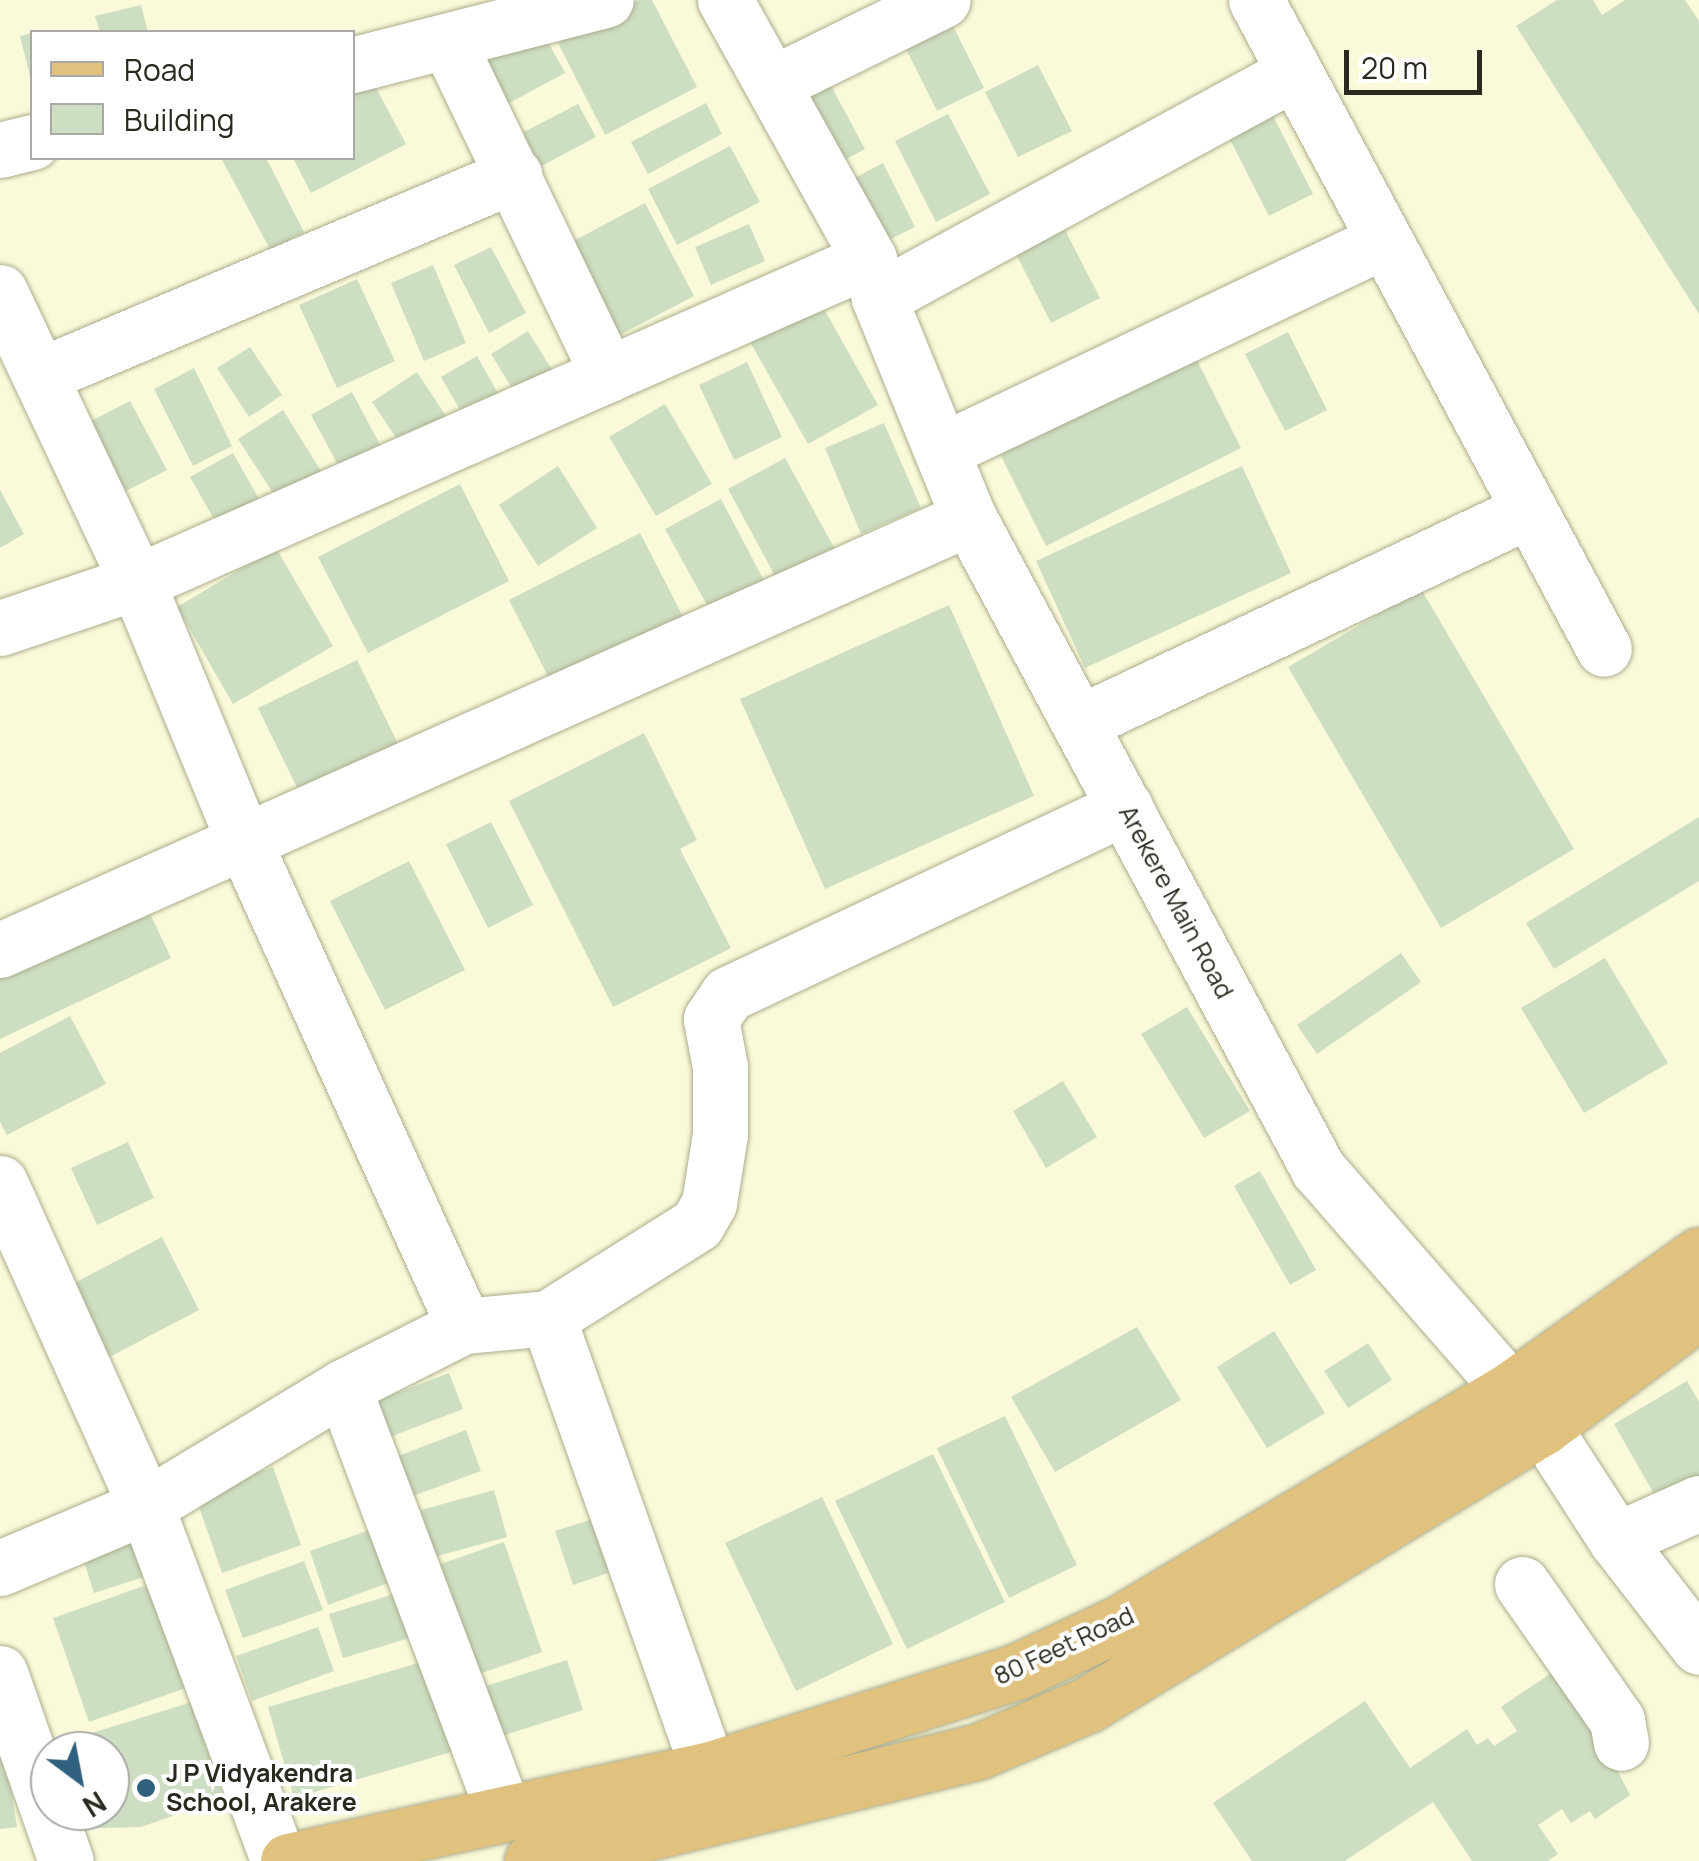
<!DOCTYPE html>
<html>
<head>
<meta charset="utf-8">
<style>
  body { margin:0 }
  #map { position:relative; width:1699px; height:1861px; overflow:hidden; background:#fafada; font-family:Manrope,sans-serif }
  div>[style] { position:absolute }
  .building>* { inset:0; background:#cddec2 }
  .roads { filter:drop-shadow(0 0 2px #acac8e) drop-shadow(0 0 2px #acac8e) }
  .minor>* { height:55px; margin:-27.5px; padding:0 27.5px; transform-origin:27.5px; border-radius:27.5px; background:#fff }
  .major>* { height:55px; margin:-27.5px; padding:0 27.5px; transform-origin:27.5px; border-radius:27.5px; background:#e1c17e }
  .dots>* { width:28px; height:28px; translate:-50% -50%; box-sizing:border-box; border:5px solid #fff; border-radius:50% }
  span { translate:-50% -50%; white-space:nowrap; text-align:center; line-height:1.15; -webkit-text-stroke:8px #fff; paint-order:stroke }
  .street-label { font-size:25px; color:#2a291e }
  .poi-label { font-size:25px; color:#2a291e; font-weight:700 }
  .left { translate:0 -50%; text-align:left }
  .legend { position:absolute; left:30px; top:30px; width:325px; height:130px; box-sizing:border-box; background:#fff; border:2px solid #aaa9a5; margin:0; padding:12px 18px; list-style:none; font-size:30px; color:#2a291e }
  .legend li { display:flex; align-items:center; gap:20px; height:50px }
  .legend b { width:50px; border:2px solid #aaa9a5 }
  .north { position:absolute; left:30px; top:1731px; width:100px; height:100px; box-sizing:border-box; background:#fff; border:2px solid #aaa9a5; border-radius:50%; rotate:148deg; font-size:28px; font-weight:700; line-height:40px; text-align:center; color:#2a291e }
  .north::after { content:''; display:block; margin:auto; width:35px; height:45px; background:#2f607e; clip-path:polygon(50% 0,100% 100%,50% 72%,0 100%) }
  .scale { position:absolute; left:1344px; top:50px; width:138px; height:45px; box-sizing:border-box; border:5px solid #2a291e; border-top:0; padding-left:12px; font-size:30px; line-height:35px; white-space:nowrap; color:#2a291e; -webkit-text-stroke:8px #fff; paint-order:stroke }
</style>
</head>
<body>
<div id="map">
  <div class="building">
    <div style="clip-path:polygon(639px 0,652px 0,697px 87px,605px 135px,558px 43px)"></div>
    <div style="clip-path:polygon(1557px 0,1593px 0,1602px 15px,1625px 0,1685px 0,1699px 21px,1699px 314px,1516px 26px)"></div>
    <div style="clip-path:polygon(141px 5px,148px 32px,100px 32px,95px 16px)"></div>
    <div style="clip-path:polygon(948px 16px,984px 88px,937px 111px,901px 39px)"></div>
    <div style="clip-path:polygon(542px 31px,565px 73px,491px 113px,468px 71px)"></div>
    <div style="clip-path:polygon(32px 33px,32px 80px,31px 80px,20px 36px)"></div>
    <div style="clip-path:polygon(1038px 65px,1072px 131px,1018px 157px,985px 92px)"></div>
    <div style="clip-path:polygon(374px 84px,406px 144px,311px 193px,293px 158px,352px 158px,352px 95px)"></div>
    <div style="clip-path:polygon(830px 84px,865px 149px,826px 170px,791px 105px)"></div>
    <div style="clip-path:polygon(1266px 102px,1313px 194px,1269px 216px,1222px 124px)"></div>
    <div style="clip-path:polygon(706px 103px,722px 134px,648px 174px,631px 142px)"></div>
    <div style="clip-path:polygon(578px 104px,596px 137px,532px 171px,514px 137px)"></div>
    <div style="clip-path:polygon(948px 114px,990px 194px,936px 222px,895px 141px)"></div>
    <div style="clip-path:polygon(730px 146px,760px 202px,677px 245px,648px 189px)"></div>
    <div style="clip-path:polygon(221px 158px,266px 158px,304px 232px,271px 251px)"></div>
    <div style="clip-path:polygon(883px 163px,915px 227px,877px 246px,845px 183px)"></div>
    <div style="clip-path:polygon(645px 203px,694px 296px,614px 338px,566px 245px)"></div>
    <div style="clip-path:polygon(749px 224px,765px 261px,711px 285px,695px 247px)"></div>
    <div style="clip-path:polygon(1065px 230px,1100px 298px,1051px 323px,1016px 254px)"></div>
    <div style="clip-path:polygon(491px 247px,526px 313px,489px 333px,454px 265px)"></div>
    <div style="clip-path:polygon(433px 265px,466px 343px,424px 361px,391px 283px)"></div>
    <div style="clip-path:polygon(357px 279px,395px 361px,337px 388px,299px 305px)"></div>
    <div style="clip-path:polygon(819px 300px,878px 405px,808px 444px,749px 340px)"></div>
    <div style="clip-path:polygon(528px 331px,557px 378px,520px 401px,491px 354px)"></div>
    <div style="clip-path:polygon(1288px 332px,1327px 410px,1285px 431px,1245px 354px)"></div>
    <div style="clip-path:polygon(250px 347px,282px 395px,249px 417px,217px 368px)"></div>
    <div style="clip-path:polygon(477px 356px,503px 402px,467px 422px,441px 377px)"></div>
    <div style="clip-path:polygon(1195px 356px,1241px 448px,1046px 546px,1000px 454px)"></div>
    <div style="clip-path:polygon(747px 362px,782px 437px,734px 460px,699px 385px)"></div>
    <div style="clip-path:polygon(194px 368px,232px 446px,193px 466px,154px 389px)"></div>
    <div style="clip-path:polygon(417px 372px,450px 422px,405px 451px,372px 402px)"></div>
    <div style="clip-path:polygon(352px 392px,385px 454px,344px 476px,311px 415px)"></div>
    <div style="clip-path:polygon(130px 401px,167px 470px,126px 491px,89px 422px)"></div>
    <div style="clip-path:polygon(665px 404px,712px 484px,656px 516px,609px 437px)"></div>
    <div style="clip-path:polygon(283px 410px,321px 471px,277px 499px,238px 439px)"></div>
    <div style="clip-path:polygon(884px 423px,921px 508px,861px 534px,825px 448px)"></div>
    <div style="clip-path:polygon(233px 453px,262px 504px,219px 528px,190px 477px)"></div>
    <div style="clip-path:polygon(785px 458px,837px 553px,780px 585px,728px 489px)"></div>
    <div style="clip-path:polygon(558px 466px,597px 528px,538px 566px,499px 505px)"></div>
    <div style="clip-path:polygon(1242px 466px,1291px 573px,1085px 668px,1036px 561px)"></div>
    <div style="clip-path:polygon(460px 484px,509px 581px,368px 653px,318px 557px)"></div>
    <div style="clip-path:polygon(0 490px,24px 534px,0 548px)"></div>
    <div style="clip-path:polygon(721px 499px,768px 588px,714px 618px,665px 529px)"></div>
    <div style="clip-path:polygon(640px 533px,691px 632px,560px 700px,509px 600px)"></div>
    <div style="clip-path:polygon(276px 548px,333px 646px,233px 704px,177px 607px)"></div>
    <div style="clip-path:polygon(1421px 589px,1574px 849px,1441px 928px,1288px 667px)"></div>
    <div style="clip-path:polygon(949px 605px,1034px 796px,825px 889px,740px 699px)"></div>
    <div style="clip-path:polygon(357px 660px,405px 758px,306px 806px,258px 708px)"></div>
    <div style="clip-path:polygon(644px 733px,697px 840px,680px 849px,731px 948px,613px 1007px,509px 801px)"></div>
    <div style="clip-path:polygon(1699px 817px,1699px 881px,1554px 969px,1526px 923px)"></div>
    <div style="clip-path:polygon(491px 822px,533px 905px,488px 928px,446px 844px)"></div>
    <div style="clip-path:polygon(409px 861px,465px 970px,385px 1010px,330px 901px)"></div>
    <div style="clip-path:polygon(146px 905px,171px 958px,0 1039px,0 975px)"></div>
    <div style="clip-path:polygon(1401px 953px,1421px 982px,1317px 1054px,1297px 1025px)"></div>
    <div style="clip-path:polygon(1605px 958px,1668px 1063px,1584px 1113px,1521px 1008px)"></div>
    <div style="clip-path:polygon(1187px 1007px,1250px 1111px,1204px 1138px,1141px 1034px)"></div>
    <div style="clip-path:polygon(70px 1016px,106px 1084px,7px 1135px,0 1122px,0 1053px)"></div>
    <div style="clip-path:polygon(1063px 1081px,1097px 1137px,1046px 1168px,1013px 1111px)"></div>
    <div style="clip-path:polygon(128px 1142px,154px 1198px,97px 1225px,71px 1168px)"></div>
    <div style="clip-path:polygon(1260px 1171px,1316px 1270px,1290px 1285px,1234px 1186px)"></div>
    <div style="clip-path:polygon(162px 1237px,199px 1310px,98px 1363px,59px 1291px)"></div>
    <div style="clip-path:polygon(1137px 1327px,1181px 1400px,1055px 1472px,1011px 1397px)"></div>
    <div style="clip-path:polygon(1274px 1331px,1325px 1413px,1267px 1448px,1217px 1367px)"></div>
    <div style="clip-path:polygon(1368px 1343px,1392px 1380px,1348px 1408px,1324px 1371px)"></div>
    <div style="clip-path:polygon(449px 1373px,463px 1409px,382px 1440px,369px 1404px)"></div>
    <div style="clip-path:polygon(1687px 1381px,1699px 1402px,1699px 1478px,1658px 1501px,1614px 1424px)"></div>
    <div style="clip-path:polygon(1005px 1416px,1077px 1565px,1009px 1598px,937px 1448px)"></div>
    <div style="clip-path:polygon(466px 1430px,481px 1471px,402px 1500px,388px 1460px)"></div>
    <div style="clip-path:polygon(933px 1454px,1005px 1602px,907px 1649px,835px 1501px)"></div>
    <div style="clip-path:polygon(273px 1467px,301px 1545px,222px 1573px,195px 1495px)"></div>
    <div style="clip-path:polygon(494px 1490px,507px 1537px,434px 1557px,421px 1510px)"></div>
    <div style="clip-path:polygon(822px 1497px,893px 1644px,796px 1691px,725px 1543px)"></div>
    <div style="clip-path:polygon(599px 1517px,617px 1570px,573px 1585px,555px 1531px)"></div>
    <div style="clip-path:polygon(127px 1524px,144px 1577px,94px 1593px,77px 1540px)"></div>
    <div style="clip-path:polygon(381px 1526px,399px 1579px,328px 1605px,310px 1551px)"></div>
    <div style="clip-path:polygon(504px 1542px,542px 1652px,465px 1679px,426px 1569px)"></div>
    <div style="clip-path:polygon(304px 1561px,323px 1610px,243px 1638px,225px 1590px)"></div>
    <div style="clip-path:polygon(161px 1580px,197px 1684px,89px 1722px,53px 1618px)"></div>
    <div style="clip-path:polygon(407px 1590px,420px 1635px,343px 1658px,329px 1614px)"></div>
    <div style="clip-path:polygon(318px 1627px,334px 1671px,252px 1701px,236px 1656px)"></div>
    <div style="clip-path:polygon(439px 1657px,465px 1748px,294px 1798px,268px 1707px)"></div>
    <div style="clip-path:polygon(567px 1660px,583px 1710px,499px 1737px,483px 1687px)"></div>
    <div style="clip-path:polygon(1563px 1665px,1630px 1795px,1595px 1819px,1590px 1811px,1571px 1823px,1562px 1809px,1538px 1825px,1558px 1854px,1548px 1861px,1472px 1861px,1433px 1802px,1345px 1861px,1252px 1861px,1213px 1803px,1365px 1701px,1410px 1768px,1467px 1729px,1477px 1745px,1488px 1738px,1494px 1746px,1517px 1731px,1501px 1707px)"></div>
    <div style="clip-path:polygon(192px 1702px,223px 1798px,141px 1827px,64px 1829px,58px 1811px,110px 1811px,110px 1751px,37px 1750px)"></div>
    <div style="clip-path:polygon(2px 1730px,17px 1827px,0 1829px,0 1731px)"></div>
  </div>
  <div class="roads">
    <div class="minor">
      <div style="left:725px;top:0;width:296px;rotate:60.9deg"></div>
      <div style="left:869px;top:259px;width:40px;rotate:75.6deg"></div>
      <div style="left:879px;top:298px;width:238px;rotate:67.8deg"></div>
      <div style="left:969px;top:518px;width:739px;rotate:61.8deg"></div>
      <div style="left:1318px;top:1169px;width:342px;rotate:48.9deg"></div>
      <div style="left:1543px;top:1427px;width:135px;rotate:57.1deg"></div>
      <div style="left:1616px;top:1540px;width:135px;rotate:52.2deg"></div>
      <div style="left:1256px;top:0;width:736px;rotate:61.8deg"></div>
      <div style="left:448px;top:42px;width:369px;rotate:64.3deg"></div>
      <div style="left:352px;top:65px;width:262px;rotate:-14.4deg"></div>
      <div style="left:774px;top:83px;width:188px;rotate:-26.2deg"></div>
      <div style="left:0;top:150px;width:33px;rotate:-14deg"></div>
      <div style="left:0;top:292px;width:321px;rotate:64.7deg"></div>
      <div style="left:137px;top:582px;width:283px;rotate:67.6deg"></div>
      <div style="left:245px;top:844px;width:529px;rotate:65.57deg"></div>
      <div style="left:879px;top:298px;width:473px;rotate:-28.5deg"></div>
      <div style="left:41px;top:375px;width:514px;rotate:-22.92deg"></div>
      <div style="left:943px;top:450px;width:489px;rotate:-25.4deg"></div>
      <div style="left:0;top:628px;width:145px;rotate:-18.6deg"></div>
      <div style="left:137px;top:582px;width:800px;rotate:-23.81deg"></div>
      <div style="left:1079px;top:723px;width:498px;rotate:-25.3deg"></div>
      <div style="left:0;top:950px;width:1061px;rotate:-24.03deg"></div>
      <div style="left:0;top:1183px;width:354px;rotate:65.7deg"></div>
      <div style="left:146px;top:1506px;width:379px;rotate:69.5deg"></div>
      <div style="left:548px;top:1318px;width:526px;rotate:70.46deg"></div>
      <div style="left:343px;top:1387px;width:456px;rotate:69.3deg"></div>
      <div style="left:1616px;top:1540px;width:91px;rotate:-24deg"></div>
      <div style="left:0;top:1568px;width:159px;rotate:-23deg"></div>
      <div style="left:146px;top:1506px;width:230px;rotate:-31.1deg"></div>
      <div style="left:343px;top:1387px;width:136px;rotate:-26.8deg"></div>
      <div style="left:464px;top:1326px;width:84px;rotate:-5.4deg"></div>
      <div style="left:548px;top:1318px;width:176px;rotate:-32.2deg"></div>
      <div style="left:697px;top:1224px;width:24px;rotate:-60deg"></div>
      <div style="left:709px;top:1203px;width:70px;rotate:-80.9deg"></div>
      <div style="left:720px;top:1134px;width:67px;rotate:-90deg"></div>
      <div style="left:720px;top:1067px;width:49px;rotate:-100.6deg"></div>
      <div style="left:711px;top:1019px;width:30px;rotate:-56deg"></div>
      <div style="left:728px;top:994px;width:439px;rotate:-25.2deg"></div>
      <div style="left:1522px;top:1584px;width:166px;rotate:55.1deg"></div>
      <div style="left:1617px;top:1720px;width:23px;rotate:80deg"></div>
      <div style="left:0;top:1673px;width:199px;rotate:70.7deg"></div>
    </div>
    <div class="major">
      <div style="left:288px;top:1861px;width:433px;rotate:-12.3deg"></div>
      <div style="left:711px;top:1769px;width:322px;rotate:-17.7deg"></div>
      <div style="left:1018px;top:1671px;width:115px;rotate:-25.2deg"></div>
      <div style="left:1122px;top:1622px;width:452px;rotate:-30.9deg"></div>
      <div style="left:1510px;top:1390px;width:232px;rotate:-35.5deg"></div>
      <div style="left:532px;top:1861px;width:460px;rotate:-13.8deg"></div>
      <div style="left:979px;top:1751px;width:120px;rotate:-23.1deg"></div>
      <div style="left:1089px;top:1704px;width:532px;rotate:-31.39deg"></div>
      <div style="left:1543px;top:1427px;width:194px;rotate:-36.6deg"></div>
    </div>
  </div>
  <div class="dots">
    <div style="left:146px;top:1788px;background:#2f607e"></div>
  </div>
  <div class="street-label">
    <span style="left:1176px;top:902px;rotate:62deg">Arekere Main Road</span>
    <span style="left:1064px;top:1646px;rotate:-25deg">80 Feet Road</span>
  </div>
  <div class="poi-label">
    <span class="left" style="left:166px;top:1788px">J P Vidyakendra<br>School, Arakere</span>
  </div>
  <ul class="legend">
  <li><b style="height:12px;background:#e1c17e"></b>Road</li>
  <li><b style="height:28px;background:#cddec2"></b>Building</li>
  </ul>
  <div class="north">N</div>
  <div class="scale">20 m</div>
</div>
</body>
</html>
